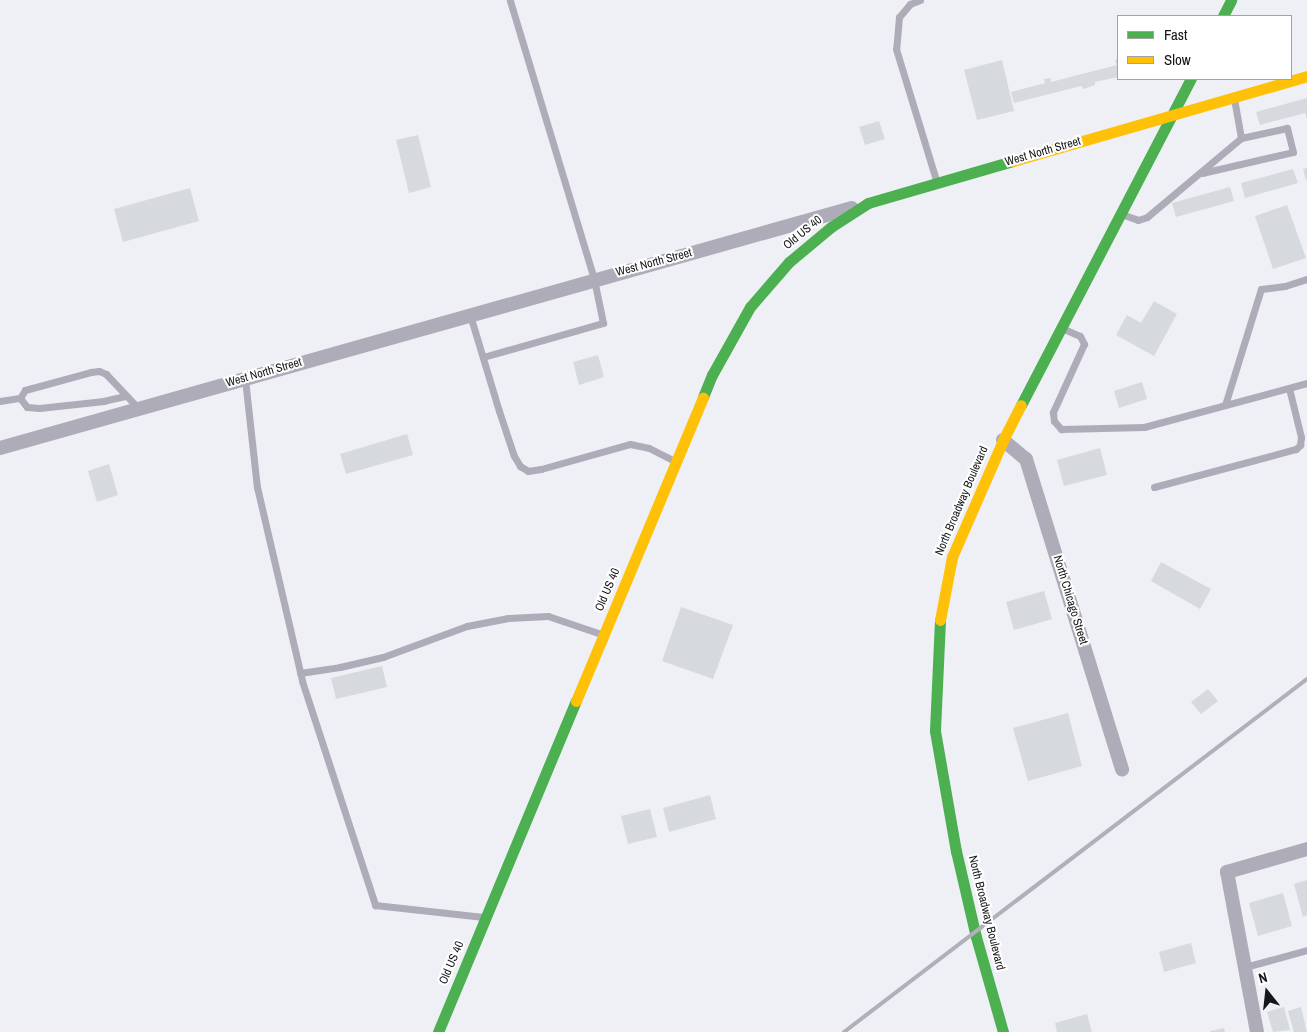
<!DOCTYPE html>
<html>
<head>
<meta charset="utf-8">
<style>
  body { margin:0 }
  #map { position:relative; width:1307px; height:1032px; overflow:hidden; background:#eef0f6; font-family:"Archivo Narrow",sans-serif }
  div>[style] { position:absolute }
  .building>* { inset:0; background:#d6d9dd }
  .lane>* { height:7px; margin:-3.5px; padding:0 3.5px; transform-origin:3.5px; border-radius:3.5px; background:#adacb8 }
  .street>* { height:14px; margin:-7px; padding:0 7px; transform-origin:7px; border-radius:7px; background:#adacb8 }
  .fast>* { height:11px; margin:-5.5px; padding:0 5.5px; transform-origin:5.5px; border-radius:5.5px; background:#4caf50 }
  .slow>* { height:11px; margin:-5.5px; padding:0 5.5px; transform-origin:5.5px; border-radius:5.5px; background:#ffc107 }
  .rail>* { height:4px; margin:-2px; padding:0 2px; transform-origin:2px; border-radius:2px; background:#b1afb9 }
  span { translate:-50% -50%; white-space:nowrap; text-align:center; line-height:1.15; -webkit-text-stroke:4px #fff; paint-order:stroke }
  .street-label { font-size:12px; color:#151619 }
  .legend { position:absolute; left:1117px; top:15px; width:175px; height:65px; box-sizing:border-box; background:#fff; border:1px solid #a1a2a3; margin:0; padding:6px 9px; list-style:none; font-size:15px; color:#151619 }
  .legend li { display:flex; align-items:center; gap:10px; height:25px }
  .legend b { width:25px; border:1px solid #a1a2a3 }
  .north { position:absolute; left:1242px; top:967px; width:50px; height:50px; -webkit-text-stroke:4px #fff; paint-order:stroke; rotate:344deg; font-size:14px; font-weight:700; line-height:20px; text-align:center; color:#151619 }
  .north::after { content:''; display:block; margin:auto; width:18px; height:22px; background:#151619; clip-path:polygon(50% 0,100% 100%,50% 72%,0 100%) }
</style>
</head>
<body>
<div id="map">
  <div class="building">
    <div style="clip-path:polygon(1118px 58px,1118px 77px,1095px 82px,1095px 85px,1084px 89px,1081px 86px,1014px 103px,1011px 92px,1045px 83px,1044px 79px,1051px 78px,1051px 82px,1117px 65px,1115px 60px)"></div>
    <div style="clip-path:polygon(1002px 60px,1014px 111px,977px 120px,964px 70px)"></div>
    <div style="clip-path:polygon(1307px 98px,1307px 119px,1305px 113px,1260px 125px,1256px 112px)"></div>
    <div style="clip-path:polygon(879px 121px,885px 139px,865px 145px,859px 127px)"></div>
    <div style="clip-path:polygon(418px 135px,431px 187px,409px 193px,396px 140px)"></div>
    <div style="clip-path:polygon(1307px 168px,1307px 180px,1306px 180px,1303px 169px)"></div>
    <div style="clip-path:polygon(1293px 169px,1298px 183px,1245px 198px,1241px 183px)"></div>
    <div style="clip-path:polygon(1230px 187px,1234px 201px,1176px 217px,1172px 203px)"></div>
    <div style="clip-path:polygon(190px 188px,199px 221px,123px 242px,114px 209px)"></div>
    <div style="clip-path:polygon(1287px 205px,1306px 258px,1273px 269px,1255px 216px)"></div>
    <div style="clip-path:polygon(1154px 301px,1177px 314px,1154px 356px,1116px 335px,1127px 315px,1141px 323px)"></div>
    <div style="clip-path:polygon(598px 355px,604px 377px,579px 385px,573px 362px)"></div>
    <div style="clip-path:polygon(1142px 382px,1147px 399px,1119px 408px,1114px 391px)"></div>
    <div style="clip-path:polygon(407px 434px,413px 455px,346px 474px,340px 454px)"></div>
    <div style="clip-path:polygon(1100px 448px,1107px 475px,1064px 486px,1057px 460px)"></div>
    <div style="clip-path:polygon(109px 464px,118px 495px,97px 502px,88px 471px)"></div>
    <div style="clip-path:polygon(1161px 562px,1211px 589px,1200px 609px,1151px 581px)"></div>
    <div style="clip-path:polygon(1044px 591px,1052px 619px,1014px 630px,1006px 602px)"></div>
    <div style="clip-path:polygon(681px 607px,733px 625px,713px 679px,662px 661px)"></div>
    <div style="clip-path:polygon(382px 666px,387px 687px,336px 699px,331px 678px)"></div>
    <div style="clip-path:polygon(1208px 689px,1218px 701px,1201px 714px,1191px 702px)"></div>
    <div style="clip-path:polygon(1068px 713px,1082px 766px,1028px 781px,1013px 728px)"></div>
    <div style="clip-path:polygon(710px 795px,716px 819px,669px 832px,663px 808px)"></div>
    <div style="clip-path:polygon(650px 809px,657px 837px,628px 844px,621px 816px)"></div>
    <div style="clip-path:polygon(1307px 880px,1307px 915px,1303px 917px,1294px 884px)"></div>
    <div style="clip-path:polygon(1283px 893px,1292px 926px,1258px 936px,1249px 903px)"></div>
    <div style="clip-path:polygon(1191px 943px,1196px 963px,1164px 972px,1159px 952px)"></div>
    <div style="clip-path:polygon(1284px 1007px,1290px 1030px,1273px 1032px,1267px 1012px)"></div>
    <div style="clip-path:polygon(1301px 1007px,1307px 1032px,1294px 1032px,1288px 1011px)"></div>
    <div style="clip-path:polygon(1087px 1014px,1092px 1032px,1057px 1032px,1055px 1023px)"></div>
    <div style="clip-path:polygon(1224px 1028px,1225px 1032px,1210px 1032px,1210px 1031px)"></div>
  </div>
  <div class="lane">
    <div style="left:920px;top:0;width:11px;rotate:158deg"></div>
    <div style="left:910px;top:4px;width:17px;rotate:130deg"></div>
    <div style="left:899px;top:17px;width:32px;rotate:95deg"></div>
    <div style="left:896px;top:49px;width:137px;rotate:73deg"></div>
    <div style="left:1202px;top:173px;width:93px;rotate:-13deg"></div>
    <div style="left:1293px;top:152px;width:25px;rotate:-104deg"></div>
    <div style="left:1287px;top:128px;width:47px;rotate:167.7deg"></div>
    <div style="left:1121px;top:214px;width:18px;rotate:19deg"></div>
    <div style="left:1138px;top:220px;width:9px;rotate:-18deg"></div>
    <div style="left:1147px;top:217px;width:123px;rotate:-40deg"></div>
    <div style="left:1241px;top:138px;width:39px;rotate:-100deg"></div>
    <div style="left:470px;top:315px;width:100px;rotate:73.2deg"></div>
    <div style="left:499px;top:411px;width:47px;rotate:71.6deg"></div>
    <div style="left:514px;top:456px;width:12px;rotate:59deg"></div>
    <div style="left:520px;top:466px;width:9px;rotate:32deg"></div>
    <div style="left:528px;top:471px;width:13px;rotate:-9deg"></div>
    <div style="left:541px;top:469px;width:92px;rotate:-15.7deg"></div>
    <div style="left:630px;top:444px;width:19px;rotate:12deg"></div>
    <div style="left:649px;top:448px;width:28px;rotate:27deg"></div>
    <div style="left:1064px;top:329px;width:17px;rotate:24deg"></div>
    <div style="left:1080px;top:336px;width:9px;rotate:63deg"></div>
    <div style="left:1084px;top:344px;width:75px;rotate:114.5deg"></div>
    <div style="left:1053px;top:412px;width:9px;rotate:84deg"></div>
    <div style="left:1054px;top:421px;width:11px;rotate:49deg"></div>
    <div style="left:1061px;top:429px;width:83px;rotate:-1.4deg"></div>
    <div style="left:1144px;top:427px;width:169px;rotate:-15.1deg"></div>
    <div style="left:483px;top:357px;width:125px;rotate:-15.8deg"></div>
    <div style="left:603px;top:323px;width:45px;rotate:-101.6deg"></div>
    <div style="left:594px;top:279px;width:291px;rotate:-106.8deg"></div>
    <div style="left:245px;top:379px;width:109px;rotate:83.7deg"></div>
    <div style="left:257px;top:487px;width:199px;rotate:76.9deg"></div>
    <div style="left:302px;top:681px;width:236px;rotate:71.9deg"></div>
    <div style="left:375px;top:905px;width:109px;rotate:6.3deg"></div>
    <div style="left:125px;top:396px;width:22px;rotate:167deg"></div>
    <div style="left:104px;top:401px;width:65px;rotate:173.9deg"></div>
    <div style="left:39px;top:408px;width:12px;rotate:-175deg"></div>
    <div style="left:27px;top:407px;width:11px;rotate:-128deg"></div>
    <div style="left:20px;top:398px;width:9px;rotate:-58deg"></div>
    <div style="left:25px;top:390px;width:68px;rotate:-15.3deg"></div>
    <div style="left:91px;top:372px;width:8px;rotate:-7deg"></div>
    <div style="left:99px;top:371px;width:8px;rotate:23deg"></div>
    <div style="left:106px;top:374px;width:48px;rotate:46.7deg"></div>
    <div style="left:0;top:401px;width:20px;rotate:-9deg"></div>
    <div style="left:1225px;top:405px;width:121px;rotate:-72.8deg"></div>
    <div style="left:1261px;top:289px;width:24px;rotate:-7deg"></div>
    <div style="left:1285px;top:286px;width:23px;rotate:-18deg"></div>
    <div style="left:1154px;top:487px;width:147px;rotate:-15deg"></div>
    <div style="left:1296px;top:449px;width:6px;rotate:-45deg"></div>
    <div style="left:1300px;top:445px;width:8px;rotate:-83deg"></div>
    <div style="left:1301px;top:437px;width:50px;rotate:-103.8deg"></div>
    <div style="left:300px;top:673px;width:40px;rotate:-8.5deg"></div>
    <div style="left:340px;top:667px;width:44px;rotate:-13.1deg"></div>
    <div style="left:383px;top:657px;width:90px;rotate:-20.3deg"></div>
    <div style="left:467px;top:626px;width:42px;rotate:-11deg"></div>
    <div style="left:508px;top:618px;width:40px;rotate:-2.9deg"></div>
    <div style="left:548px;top:616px;width:56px;rotate:18.8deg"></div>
    <div style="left:1245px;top:967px;width:64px;rotate:-15.3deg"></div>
  </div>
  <div class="street">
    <div style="left:1003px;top:440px;width:30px;rotate:40deg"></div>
    <div style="left:1026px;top:459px;width:325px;rotate:72.8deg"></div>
    <div style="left:0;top:448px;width:885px;rotate:-15.73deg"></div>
    <div style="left:1257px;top:1032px;width:163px;rotate:-100.6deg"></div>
    <div style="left:1227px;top:872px;width:83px;rotate:-16deg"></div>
  </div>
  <div class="fast">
    <div style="left:1223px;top:16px;width:18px;rotate:-63deg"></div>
    <div style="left:703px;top:397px;width:24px;rotate:-68deg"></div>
    <div style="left:712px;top:375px;width:78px;rotate:-60.8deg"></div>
    <div style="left:750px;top:307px;width:60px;rotate:-49.1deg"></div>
    <div style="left:789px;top:262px;width:55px;rotate:-39.8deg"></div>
    <div style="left:831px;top:227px;width:44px;rotate:-33deg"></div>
    <div style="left:868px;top:203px;width:151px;rotate:-16.2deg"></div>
    <div style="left:1021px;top:405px;width:368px;rotate:-62.5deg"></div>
    <div style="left:940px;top:620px;width:111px;rotate:92.6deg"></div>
    <div style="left:935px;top:731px;width:122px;rotate:80.1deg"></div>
    <div style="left:956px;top:851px;width:88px;rotate:76.9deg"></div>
    <div style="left:976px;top:937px;width:99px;rotate:74.1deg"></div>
    <div style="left:438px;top:1032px;width:359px;rotate:-67.4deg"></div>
  </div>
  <div class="slow">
    <div style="left:1013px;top:161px;width:306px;rotate:-16.1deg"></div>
    <div style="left:940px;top:620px;width:64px;rotate:-79.2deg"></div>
    <div style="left:952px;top:557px;width:128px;rotate:-66.4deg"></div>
    <div style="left:1003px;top:440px;width:39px;rotate:-63deg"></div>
    <div style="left:576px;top:701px;width:329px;rotate:-67.3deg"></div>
  </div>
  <div class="rail">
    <div style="left:844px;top:1032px;width:582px;rotate:-37.32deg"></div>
  </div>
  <div class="street-label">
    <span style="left:1043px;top:152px;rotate:-16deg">West North Street</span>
    <span style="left:803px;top:233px;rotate:-39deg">Old US 40</span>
    <span style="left:654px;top:263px;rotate:-15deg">West North Street</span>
    <span style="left:264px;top:373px;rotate:-16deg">West North Street</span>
    <span style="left:962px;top:501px;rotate:-67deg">North Broadway Boulevard</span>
    <span style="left:608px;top:590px;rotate:-67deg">Old US 40</span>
    <span style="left:1070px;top:600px;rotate:73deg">North Chicago Street</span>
    <span style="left:986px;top:913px;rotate:76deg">North Broadway Boulevard</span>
    <span style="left:452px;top:963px;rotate:-67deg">Old US 40</span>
  </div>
  <ul class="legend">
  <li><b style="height:6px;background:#4caf50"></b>Fast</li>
  <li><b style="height:6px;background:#ffc107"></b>Slow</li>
  </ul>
  <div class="north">N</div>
</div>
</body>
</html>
